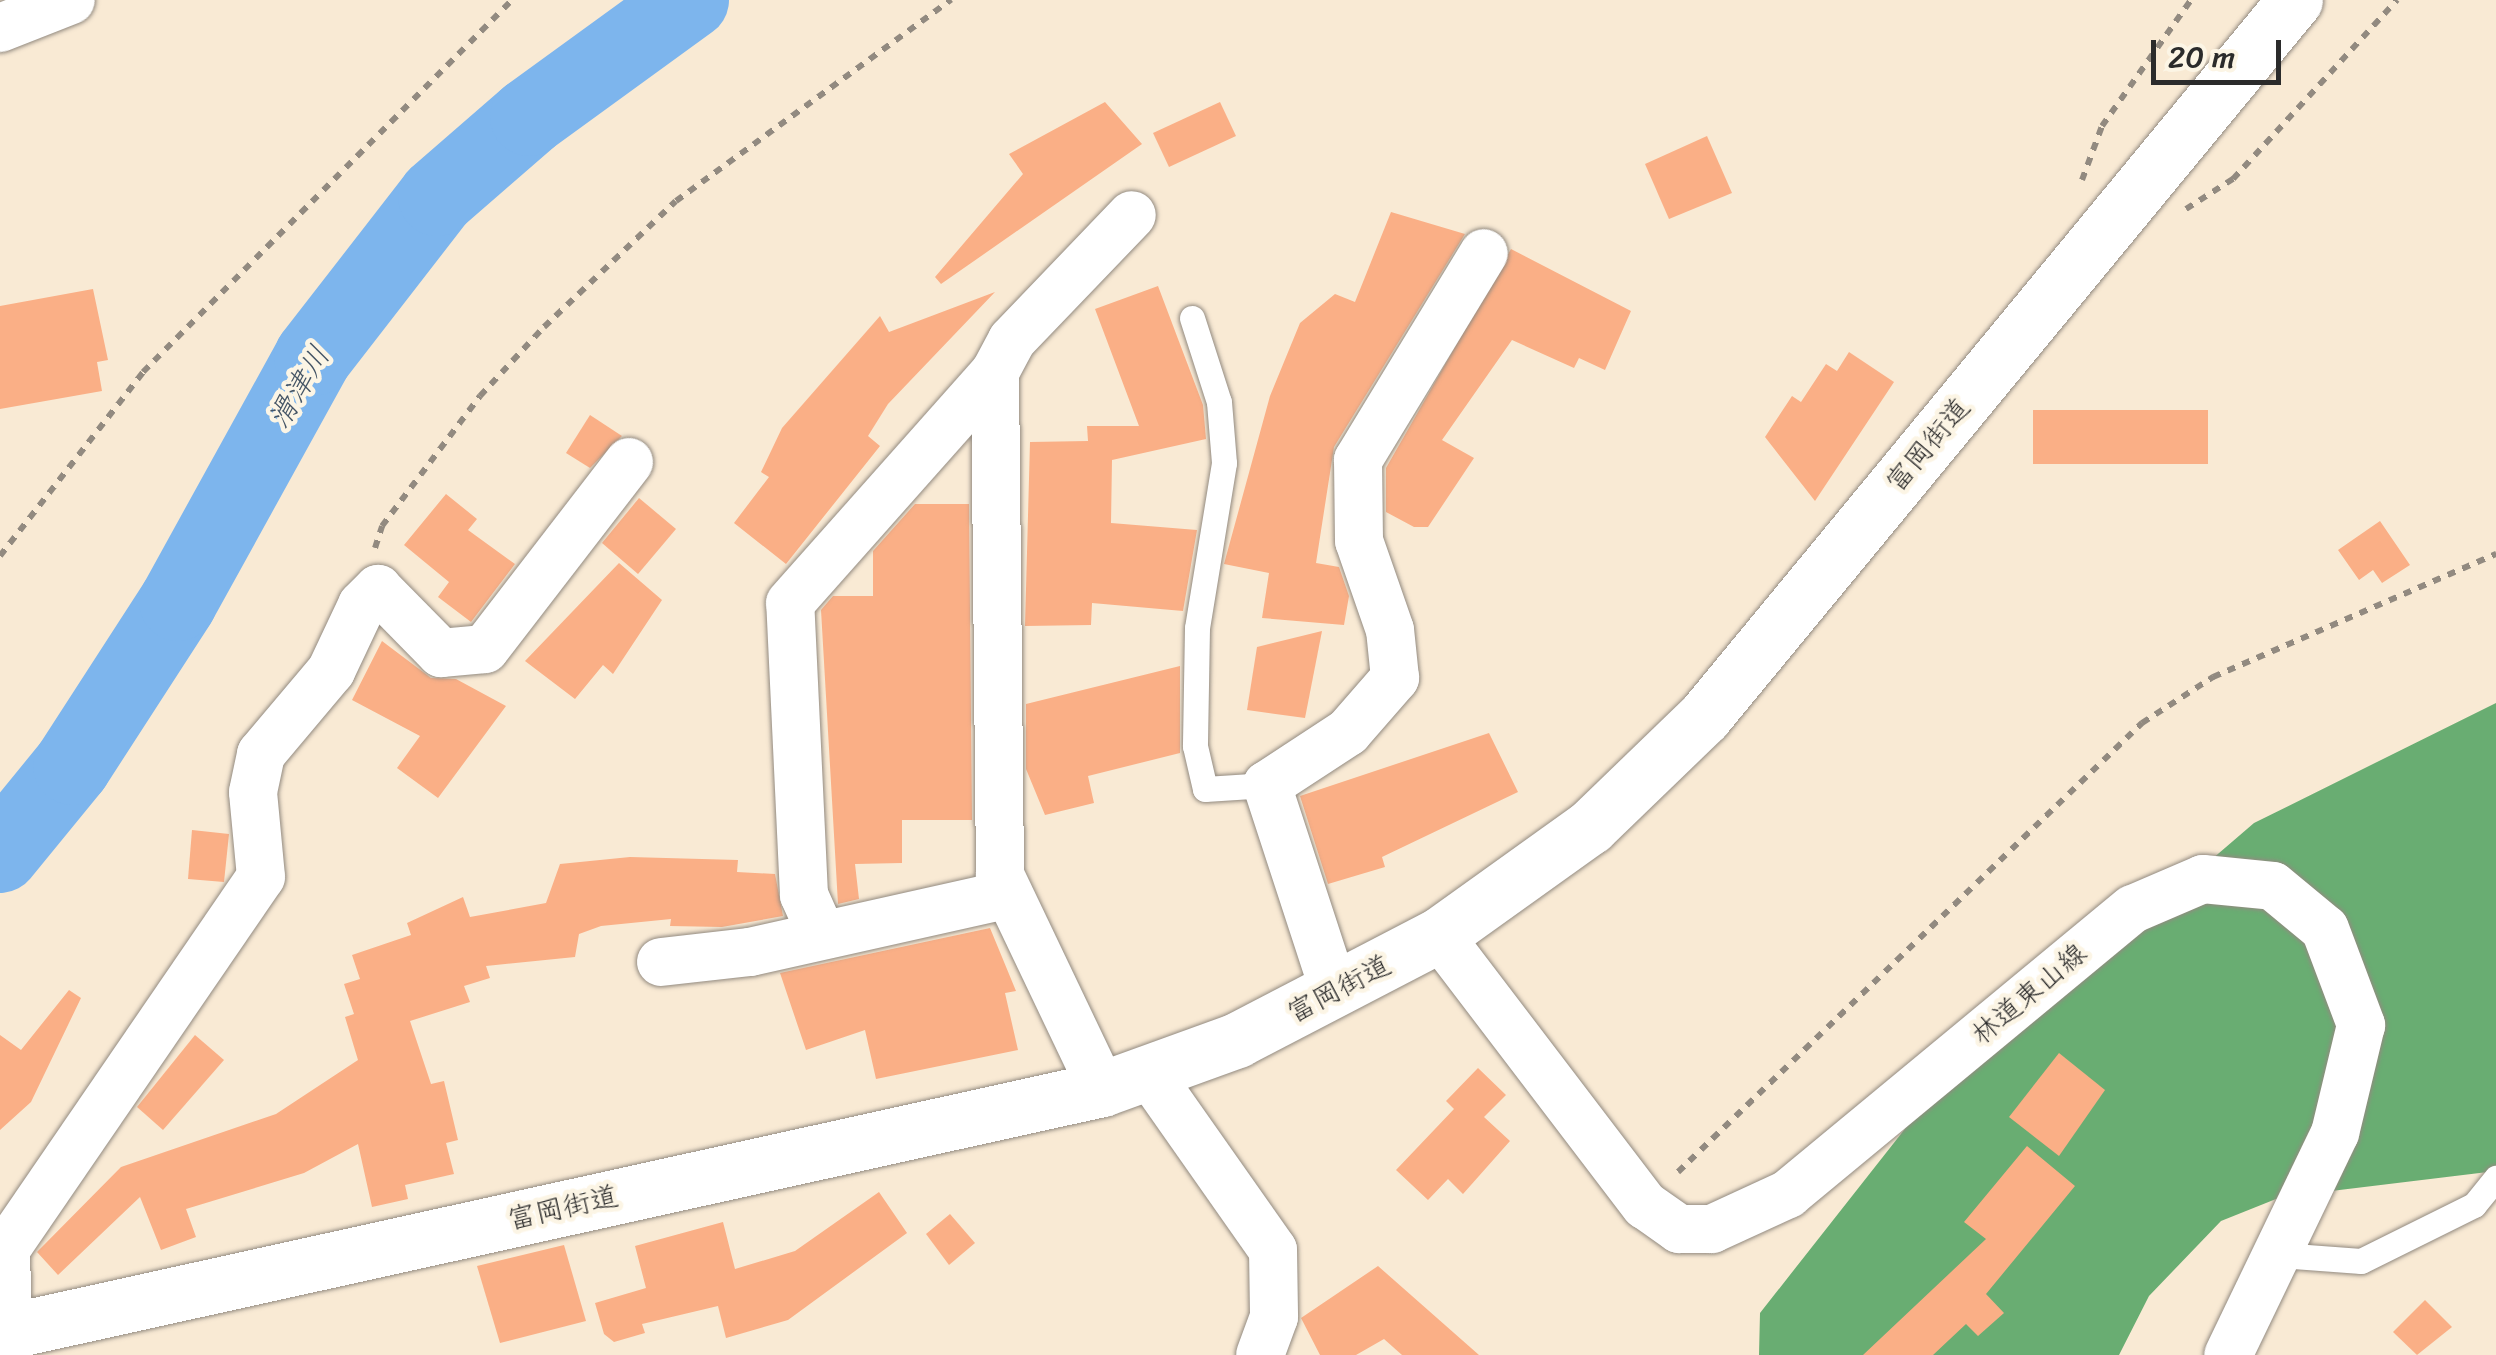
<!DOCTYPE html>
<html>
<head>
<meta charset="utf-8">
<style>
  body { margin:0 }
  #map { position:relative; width:2496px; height:1355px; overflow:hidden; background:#f9ead4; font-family:Sriracha,"Klee One",sans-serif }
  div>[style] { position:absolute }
  .forest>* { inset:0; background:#69ad72 }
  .river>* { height:78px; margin:-39px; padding:0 39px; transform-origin:39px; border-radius:39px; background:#7db5ed }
  .building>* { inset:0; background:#faaf86 }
  .path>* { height:6px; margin-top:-3px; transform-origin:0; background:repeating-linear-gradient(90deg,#928a80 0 8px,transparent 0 16px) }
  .roads { filter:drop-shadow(0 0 2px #928a80) drop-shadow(0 0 2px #928a80) }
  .service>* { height:25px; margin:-12.5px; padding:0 12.5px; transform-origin:12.5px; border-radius:12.5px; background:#fff }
  .minor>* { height:48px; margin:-24px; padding:0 24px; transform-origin:24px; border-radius:24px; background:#fff }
  .tertiary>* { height:55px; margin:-27.5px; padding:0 27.5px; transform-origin:27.5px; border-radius:27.5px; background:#fff }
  span { translate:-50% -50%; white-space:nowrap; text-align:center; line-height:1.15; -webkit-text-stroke:9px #fcf5e5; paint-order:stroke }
  .street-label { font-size:28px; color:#2b2b2b }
  .water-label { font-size:30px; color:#445465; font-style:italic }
  .scale { position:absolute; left:2151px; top:40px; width:130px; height:45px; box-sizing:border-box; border:5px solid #2b2b2b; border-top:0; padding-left:12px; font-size:30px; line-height:35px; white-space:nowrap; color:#2b2b2b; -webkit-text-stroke:8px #fcf5e5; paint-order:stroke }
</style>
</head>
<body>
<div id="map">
  <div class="forest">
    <div style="clip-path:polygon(2496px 703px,2496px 1171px,2281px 1197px,2221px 1221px,2149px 1296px,2119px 1355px,1759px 1355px,1760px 1313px,1919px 1111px,2254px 823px)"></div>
  </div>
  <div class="river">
    <div style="left:0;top:854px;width:114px;rotate:-50.7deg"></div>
    <div style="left:72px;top:766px;width:195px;rotate:-57.1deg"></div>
    <div style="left:178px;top:602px;width:280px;rotate:-61.1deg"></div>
    <div style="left:313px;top:357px;width:202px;rotate:-52.2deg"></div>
    <div style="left:437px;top:197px;width:122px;rotate:-41deg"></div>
    <div style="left:529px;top:117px;width:199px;rotate:-36deg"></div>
  </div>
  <div class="building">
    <div style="clip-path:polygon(1105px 102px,1142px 144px,941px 284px,935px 277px,1023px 174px,1009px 154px)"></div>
    <div style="clip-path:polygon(1220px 102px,1236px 136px,1169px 167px,1153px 133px)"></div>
    <div style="clip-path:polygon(1707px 136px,1732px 193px,1669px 219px,1645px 164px)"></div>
    <div style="clip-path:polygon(1391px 212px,1465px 234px,1334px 447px,1316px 563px,1339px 567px,1349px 596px,1344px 625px,1262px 618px,1269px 573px,1224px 564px,1270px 396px,1300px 323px,1335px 294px,1355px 302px)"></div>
    <div style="clip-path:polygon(1511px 249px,1631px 311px,1605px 370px,1579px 358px,1574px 368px,1512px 340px,1442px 440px,1474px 458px,1428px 527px,1414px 527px,1386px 512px,1386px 468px)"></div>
    <div style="clip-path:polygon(1158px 286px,1203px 405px,1206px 439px,1112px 460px,1111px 523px,1197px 530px,1183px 611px,1092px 603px,1091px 625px,1025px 626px,1030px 442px,1088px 441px,1087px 426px,1139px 426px,1095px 309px)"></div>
    <div style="clip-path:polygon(93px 289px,108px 360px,97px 362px,102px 391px,0 409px,0 306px)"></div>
    <div style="clip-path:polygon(995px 292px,888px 404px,868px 436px,880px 446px,786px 564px,734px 523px,769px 477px,761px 472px,782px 428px,880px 316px,889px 332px)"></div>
    <div style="clip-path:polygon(1849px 352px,1894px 382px,1815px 501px,1765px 437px,1792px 396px,1801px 402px,1826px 364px,1837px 371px)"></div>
    <div style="clip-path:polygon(2033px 410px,2208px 410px,2208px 464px,2033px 464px)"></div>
    <div style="clip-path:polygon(590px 415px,622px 436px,590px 468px,566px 453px)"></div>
    <div style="clip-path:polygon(446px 494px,477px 519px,468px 530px,515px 564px,471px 622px,438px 597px,449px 582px,404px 545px)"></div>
    <div style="clip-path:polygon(639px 498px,676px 529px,638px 574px,602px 543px)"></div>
    <div style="clip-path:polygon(915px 504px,969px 504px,972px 820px,902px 820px,902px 863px,855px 864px,859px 899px,838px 904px,821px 610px,833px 596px,873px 596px,873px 551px)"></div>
    <div style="clip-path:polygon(2380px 521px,2410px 565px,2382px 583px,2373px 570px,2359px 580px,2338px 550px)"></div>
    <div style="clip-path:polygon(619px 563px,662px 600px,613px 674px,603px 665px,575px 699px,525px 661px)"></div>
    <div style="clip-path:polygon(1322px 631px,1305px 718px,1247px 710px,1257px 647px)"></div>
    <div style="clip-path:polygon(382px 641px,431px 678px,456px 679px,506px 706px,438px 798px,397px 768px,420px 736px,352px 700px)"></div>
    <div style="clip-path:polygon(1180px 666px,1180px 753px,1088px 776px,1094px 803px,1045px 815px,1026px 769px,1026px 704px)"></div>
    <div style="clip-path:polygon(1489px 733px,1518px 792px,1382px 857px,1385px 867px,1328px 884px,1300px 796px)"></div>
    <div style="clip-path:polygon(192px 830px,229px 834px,224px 882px,188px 879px)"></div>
    <div style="clip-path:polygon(630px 857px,738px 860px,737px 872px,775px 874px,783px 916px,722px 927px,670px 926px,671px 919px,601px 926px,579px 934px,575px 957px,486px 966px,490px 978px,464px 986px,470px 1002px,410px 1021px,431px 1084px,444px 1081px,458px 1140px,446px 1143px,454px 1174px,405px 1185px,408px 1199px,372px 1207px,358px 1144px,304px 1173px,186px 1209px,196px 1237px,161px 1250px,140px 1197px,58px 1275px,37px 1252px,121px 1167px,276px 1114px,358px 1060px,345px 1017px,354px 1014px,344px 984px,360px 979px,352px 955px,411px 935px,407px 923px,463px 897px,470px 917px,546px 903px,560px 864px)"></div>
    <div style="clip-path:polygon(990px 928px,1016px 991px,1005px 993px,1018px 1050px,876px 1079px,865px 1030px,806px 1050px,780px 973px)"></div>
    <div style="clip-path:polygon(69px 990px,81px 998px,31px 1102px,0 1130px,0 1035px,21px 1050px)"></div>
    <div style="clip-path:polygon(195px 1035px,224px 1060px,163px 1130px,137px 1107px)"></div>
    <div style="clip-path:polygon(2059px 1053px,2105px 1090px,2059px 1156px,2009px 1117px)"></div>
    <div style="clip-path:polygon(1478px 1068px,1506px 1095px,1484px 1117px,1510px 1141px,1463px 1194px,1448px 1179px,1428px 1200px,1396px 1170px,1454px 1109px,1446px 1101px)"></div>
    <div style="clip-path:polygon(2027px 1146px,2075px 1186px,1986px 1294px,2004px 1313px,1978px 1336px,1966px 1324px,1933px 1355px,1863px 1355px,1986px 1239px,1964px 1222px)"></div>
    <div style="clip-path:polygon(879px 1192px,907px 1233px,788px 1320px,726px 1338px,718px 1306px,642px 1324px,645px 1333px,614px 1342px,604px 1334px,595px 1303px,646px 1288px,635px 1246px,723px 1222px,735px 1269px,795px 1251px)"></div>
    <div style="clip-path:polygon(950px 1214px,975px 1243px,949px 1265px,926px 1234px)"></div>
    <div style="clip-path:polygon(564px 1245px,586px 1321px,500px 1343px,477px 1266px)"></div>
    <div style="clip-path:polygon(1378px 1266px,1479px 1355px,1402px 1355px,1384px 1339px,1356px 1355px,1320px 1355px,1301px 1318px)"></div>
    <div style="clip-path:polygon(2425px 1300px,2452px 1327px,2417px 1355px,2393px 1332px)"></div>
  </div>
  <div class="path">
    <div style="left:2082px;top:180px;width:58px;rotate:-69.7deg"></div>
    <div style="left:2102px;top:126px;width:154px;rotate:-54.8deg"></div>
    <div style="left:2186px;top:209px;width:56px;rotate:-32.6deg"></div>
    <div style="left:2233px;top:179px;width:243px;rotate:-47.5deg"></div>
    <div style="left:375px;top:548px;width:23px;rotate:-72deg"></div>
    <div style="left:382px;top:526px;width:163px;rotate:-53deg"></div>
    <div style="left:480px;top:396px;width:94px;rotate:-47.2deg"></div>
    <div style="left:544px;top:327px;width:182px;rotate:-43.7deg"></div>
    <div style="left:676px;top:201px;width:341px;rotate:-36.2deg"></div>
    <div style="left:0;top:556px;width:233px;rotate:-52.1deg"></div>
    <div style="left:143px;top:372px;width:524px;rotate:-45.23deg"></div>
    <div style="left:1678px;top:1172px;width:646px;rotate:-44.06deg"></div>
    <div style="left:2142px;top:723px;width:85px;rotate:-32.9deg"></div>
    <div style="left:2213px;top:677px;width:309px;rotate:-23.5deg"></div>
  </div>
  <div class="roads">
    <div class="service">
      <div style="left:1192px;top:318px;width:88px;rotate:72.2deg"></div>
      <div style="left:1219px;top:402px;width:61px;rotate:85.3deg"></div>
      <div style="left:1224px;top:463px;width:167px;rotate:99.3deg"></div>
      <div style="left:1197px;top:628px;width:118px;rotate:91deg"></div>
      <div style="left:1195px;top:746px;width:44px;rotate:76.9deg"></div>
      <div style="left:1205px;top:789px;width:62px;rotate:-3.7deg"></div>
      <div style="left:2280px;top:1255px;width:81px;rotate:4.2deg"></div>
      <div style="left:2361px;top:1261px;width:126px;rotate:-26.4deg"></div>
      <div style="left:2474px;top:1205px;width:35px;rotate:-51deg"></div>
    </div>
    <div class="minor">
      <div style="left:0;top:28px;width:76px;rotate:-21.5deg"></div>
      <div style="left:821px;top:933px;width:42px;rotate:-114.1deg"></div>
      <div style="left:804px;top:895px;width:292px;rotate:-92.7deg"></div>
      <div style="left:790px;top:603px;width:309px;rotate:-48.4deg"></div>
      <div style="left:1439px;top:935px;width:340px;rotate:52.7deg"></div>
      <div style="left:1645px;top:1205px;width:42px;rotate:35.2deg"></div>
      <div style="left:1679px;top:1229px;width:33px"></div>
      <div style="left:1712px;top:1229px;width:84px;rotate:-24.7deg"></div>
      <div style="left:1788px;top:1194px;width:447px;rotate:-39.6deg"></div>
      <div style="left:2133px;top:909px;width:76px;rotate:-23.2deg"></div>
      <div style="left:2203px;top:879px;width:70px;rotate:5.7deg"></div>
      <div style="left:2273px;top:886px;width:67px;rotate:39.6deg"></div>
      <div style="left:2325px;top:929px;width:103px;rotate:69.4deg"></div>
      <div style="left:2361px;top:1025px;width:111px;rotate:103.5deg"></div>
      <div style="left:2335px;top:1133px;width:246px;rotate:115.7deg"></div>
      <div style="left:661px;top:962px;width:90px;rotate:-6.4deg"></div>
      <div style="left:750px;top:952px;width:260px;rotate:-12.6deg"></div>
      <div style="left:1335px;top:993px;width:219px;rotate:-108.1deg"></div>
      <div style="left:1267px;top:785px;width:97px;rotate:-33.2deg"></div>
      <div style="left:1348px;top:732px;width:72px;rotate:-49deg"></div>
      <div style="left:1395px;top:678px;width:48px;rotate:-95.9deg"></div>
      <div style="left:1390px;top:630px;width:94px;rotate:-109.2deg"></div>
      <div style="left:1359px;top:541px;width:81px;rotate:-90.7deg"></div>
      <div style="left:1358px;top:460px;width:242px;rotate:-58.7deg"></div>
      <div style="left:1150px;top:1075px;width:214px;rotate:54.9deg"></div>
      <div style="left:1273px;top:1250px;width:67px;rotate:89.1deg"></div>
      <div style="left:1274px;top:1317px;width:40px;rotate:110.2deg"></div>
      <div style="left:1102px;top:1089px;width:237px;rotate:-115.5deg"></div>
      <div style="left:1000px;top:875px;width:503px;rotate:-90.57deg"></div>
      <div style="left:995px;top:372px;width:36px;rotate:-62deg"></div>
      <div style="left:1012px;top:340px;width:173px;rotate:-46.2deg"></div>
      <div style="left:8px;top:1332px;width:83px;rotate:-91.4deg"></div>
      <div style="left:6px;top:1249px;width:451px;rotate:-55.6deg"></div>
      <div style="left:261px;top:877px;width:85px;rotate:-95.4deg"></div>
      <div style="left:253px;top:792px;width:39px;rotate:-78deg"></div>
      <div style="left:261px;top:754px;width:109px;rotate:-49.9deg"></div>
      <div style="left:331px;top:671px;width:73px;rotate:-64.8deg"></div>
      <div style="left:362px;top:605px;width:23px;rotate:-45deg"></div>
      <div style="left:378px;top:589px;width:90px;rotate:45.5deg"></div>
      <div style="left:441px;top:653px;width:44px;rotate:-5.2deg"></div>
      <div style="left:485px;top:649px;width:236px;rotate:-52.4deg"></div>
    </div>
    <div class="tertiary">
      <div style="left:0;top:1333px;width:1129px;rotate:-12.48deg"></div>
      <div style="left:1102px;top:1089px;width:144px;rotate:-19.9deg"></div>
      <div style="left:1237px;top:1040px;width:228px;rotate:-27.5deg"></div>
      <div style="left:1439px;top:935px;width:186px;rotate:-35.6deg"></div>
      <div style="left:1590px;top:827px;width:158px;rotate:-44deg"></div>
      <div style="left:1704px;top:717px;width:929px;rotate:-50.5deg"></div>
    </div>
  </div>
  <div class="street-label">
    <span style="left:1928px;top:445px;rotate:-50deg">富岡街道</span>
    <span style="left:1339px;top:989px;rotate:-28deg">富岡街道</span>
    <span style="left:2029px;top:994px;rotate:-40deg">林道東山線</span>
    <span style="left:563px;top:1208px;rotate:-13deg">富岡街道</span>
  </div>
  <div class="water-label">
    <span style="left:299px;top:387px;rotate:-59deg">滑津川</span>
  </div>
  <div class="scale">20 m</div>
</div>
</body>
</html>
